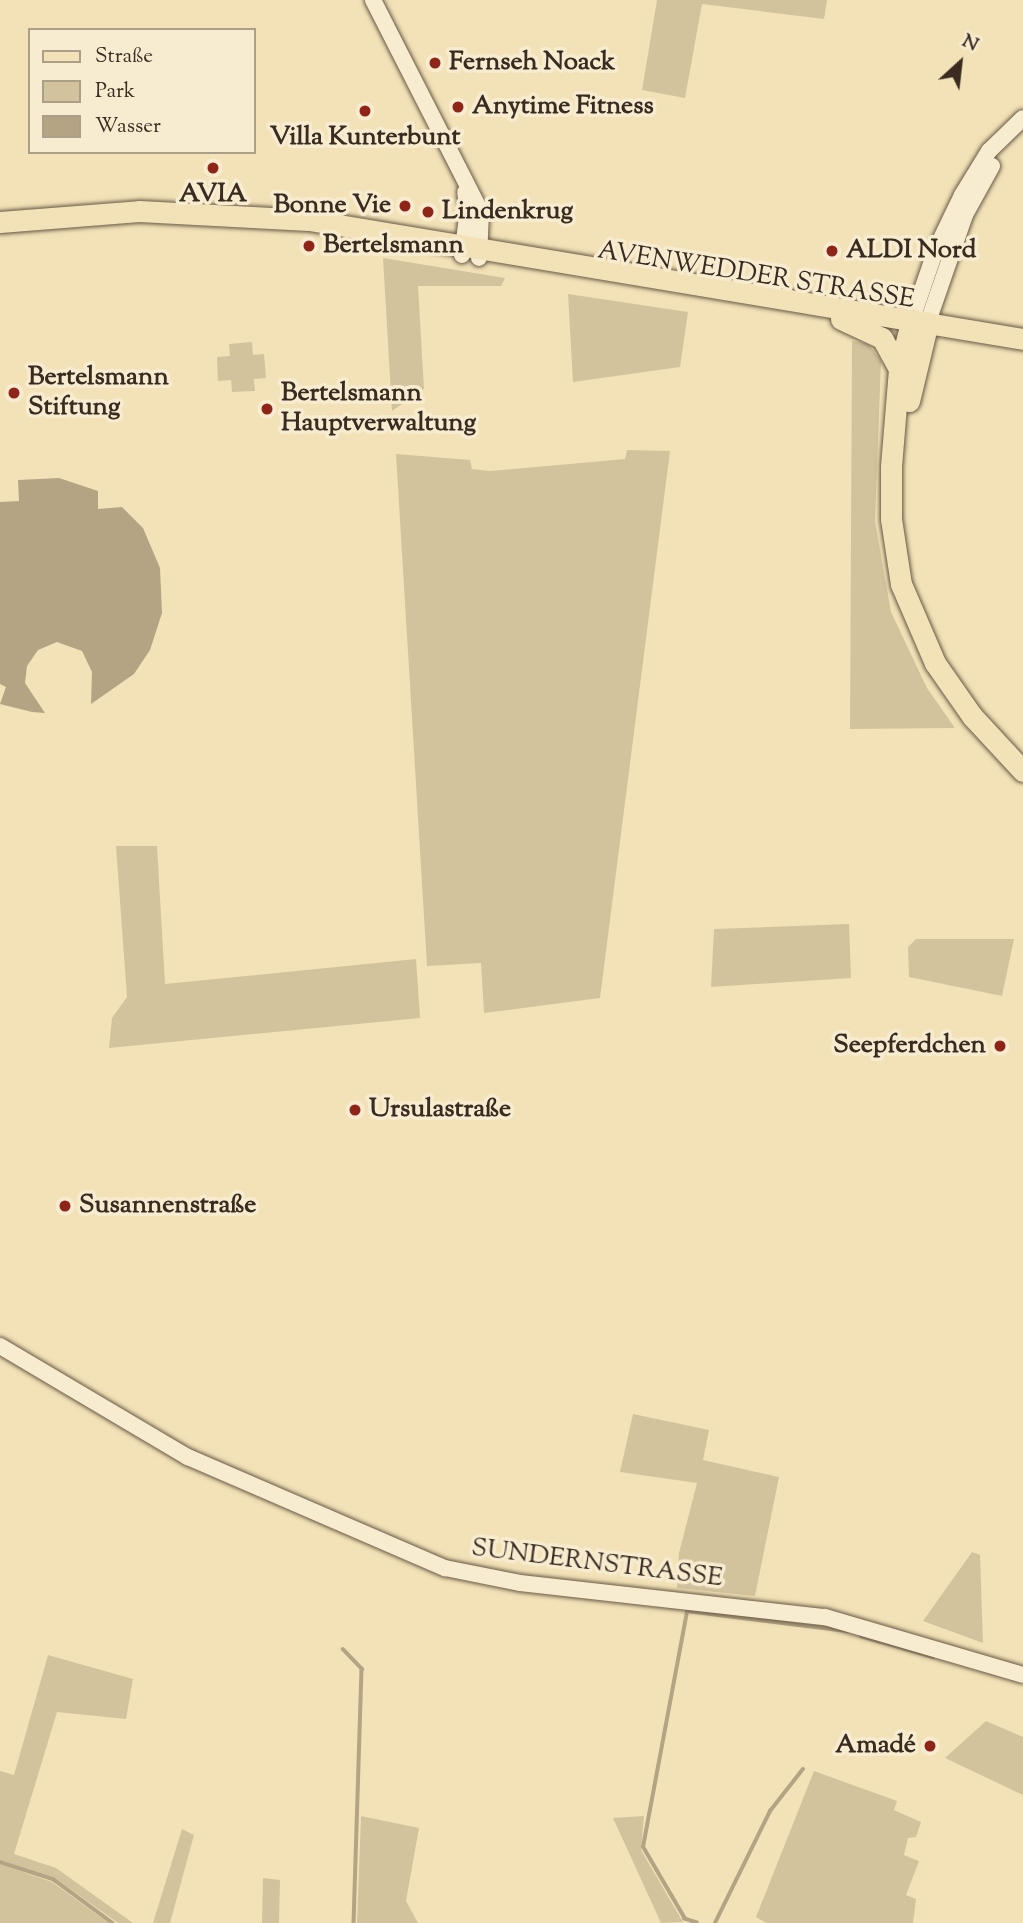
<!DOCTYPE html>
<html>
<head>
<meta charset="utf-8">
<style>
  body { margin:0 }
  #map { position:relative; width:1023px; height:1923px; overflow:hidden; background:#f3e2b7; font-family:"Sorts Mill Goudy",serif }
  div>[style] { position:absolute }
  .green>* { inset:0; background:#d3c39d }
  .water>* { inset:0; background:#b4a484 }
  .stream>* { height:3.5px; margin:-1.75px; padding:0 1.75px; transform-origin:1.75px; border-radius:1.75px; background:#b4a484 }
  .roads { filter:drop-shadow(0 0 2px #685946) drop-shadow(0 0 2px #685946) }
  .minor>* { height:16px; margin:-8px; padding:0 8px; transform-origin:8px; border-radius:8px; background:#f7ecd0 }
  .major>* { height:21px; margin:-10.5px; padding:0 10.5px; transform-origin:10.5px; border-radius:10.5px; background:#f3e2b7 }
  .dots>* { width:19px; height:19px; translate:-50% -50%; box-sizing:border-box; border:4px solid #f7ecd0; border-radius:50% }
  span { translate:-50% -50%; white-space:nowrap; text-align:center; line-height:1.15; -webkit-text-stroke:7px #f7ecd0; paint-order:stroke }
  .poi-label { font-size:26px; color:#392b20; font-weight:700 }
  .left { translate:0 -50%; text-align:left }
  .right { translate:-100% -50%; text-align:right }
  .street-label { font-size:26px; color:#392b20 }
  .legend { position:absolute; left:28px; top:28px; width:228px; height:126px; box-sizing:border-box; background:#f7ecd0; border:2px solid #ab9f8a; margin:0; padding:9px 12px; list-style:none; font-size:21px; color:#392b20 }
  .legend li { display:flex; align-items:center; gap:14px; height:35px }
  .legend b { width:35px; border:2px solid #ab9f8a }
  .north { position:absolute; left:925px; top:28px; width:70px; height:70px; -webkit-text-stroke:5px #f7ecd0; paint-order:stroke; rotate:27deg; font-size:19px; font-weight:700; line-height:28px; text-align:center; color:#392b20 }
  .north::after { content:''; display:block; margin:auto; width:24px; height:32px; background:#392b20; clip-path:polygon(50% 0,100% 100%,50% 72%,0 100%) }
</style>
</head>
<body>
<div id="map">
  <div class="green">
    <div style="clip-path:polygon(657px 0,827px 0,824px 19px,702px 4px,685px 98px,642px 90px)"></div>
    <div style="clip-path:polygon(383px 258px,505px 278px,501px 286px,418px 286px,424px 389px,392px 411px)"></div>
    <div style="clip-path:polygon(568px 294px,688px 312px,680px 367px,573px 382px)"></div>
    <div style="clip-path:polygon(852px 341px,868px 344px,881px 361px,875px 521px,891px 612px,927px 688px,955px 728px,850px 729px)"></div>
    <div style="clip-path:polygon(252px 342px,253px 355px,264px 354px,266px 378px,254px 379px,255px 391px,232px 392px,231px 380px,218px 381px,217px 357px,230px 356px,229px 344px)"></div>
    <div style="clip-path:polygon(627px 450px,670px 451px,600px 998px,484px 1013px,481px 963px,427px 966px,396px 454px,470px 460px,472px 469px,490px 471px,625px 459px)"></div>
    <div style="clip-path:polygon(116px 846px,157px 846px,165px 984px,416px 959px,420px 1018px,109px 1048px,112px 1018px,127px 997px)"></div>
    <div style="clip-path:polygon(849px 924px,851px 978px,711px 987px,714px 929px)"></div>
    <div style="clip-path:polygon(916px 939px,1014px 939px,1002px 996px,909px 977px,908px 947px)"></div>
    <div style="clip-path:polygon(633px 1414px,709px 1430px,703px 1460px,779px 1477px,755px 1596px,677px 1588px,679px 1553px,697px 1483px,620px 1472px)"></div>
    <div style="clip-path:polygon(972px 1552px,980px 1555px,983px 1643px,923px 1621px)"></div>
    <div style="clip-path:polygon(48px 1655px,133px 1679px,126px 1719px,57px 1712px,14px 1854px,56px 1868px,133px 1923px,118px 1923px,53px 1877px,0 1860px,0 1771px,14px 1775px)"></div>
    <div style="clip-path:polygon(986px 1721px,1023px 1737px,1023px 1795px,945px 1758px)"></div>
    <div style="clip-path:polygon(814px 1771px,897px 1801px,894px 1810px,921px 1822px,916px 1837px,908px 1838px,904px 1855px,919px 1861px,906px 1895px,916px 1899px,913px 1923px,766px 1923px,756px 1917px)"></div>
    <div style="clip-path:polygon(361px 1816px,419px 1828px,406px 1901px,418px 1923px,357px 1923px)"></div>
    <div style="clip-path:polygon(644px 1816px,641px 1850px,683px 1922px,661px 1923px,613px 1818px)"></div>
    <div style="clip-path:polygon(182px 1829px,194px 1835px,170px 1923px,153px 1923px)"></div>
    <div style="clip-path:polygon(0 1864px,52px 1882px,109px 1923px,0 1923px)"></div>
    <div style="clip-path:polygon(263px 1878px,280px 1880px,279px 1923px,262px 1923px)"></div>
  </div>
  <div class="water">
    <div style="clip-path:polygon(59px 478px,98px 491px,98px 509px,122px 507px,143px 528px,160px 568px,162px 613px,150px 650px,134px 674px,91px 704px,92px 672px,82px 651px,57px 642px,38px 650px,27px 666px,25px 683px,45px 713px,32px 712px,0 704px,6px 687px,0 684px,0 502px,19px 501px,18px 480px)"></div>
  </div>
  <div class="stream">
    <div style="left:861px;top:1636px;width:75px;rotate:16.3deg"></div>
    <div style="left:343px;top:1649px;width:28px;rotate:46deg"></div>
    <div style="left:362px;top:1669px;width:254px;rotate:91.8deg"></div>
    <div style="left:0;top:1862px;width:56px;rotate:17.8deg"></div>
    <div style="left:53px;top:1879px;width:74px;rotate:36.3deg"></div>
    <div style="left:697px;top:1923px;width:13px;rotate:-162deg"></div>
    <div style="left:685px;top:1919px;width:83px;rotate:-120.3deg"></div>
    <div style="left:643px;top:1847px;width:240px;rotate:-79.4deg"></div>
    <div style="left:687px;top:1611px;width:161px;rotate:7.1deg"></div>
    <div style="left:715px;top:1923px;width:125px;rotate:-63.8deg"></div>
    <div style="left:770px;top:1811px;width:53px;rotate:-51.8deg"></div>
  </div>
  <div class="roads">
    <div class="minor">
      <div style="left:373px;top:0;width:238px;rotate:63deg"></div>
      <div style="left:481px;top:212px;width:46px;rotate:92.5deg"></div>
      <div style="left:462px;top:255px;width:45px;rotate:-82.4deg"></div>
      <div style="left:468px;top:210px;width:18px;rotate:-99deg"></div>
      <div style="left:912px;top:319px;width:74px;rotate:-71.1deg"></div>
      <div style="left:936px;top:249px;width:60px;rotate:-64.3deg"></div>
      <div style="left:962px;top:195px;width:52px;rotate:-58.5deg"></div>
      <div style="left:989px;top:151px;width:47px;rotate:-44.1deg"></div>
      <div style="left:928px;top:322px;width:113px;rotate:-70.9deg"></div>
      <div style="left:965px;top:215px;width:56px;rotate:-61.1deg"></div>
      <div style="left:0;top:1346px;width:218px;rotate:30.6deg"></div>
      <div style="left:188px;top:1457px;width:280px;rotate:23.4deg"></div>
      <div style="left:445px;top:1568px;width:76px;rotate:11.3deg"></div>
      <div style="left:520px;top:1583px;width:307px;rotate:6.4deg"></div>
      <div style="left:825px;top:1617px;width:206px;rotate:16.3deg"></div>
    </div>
    <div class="major">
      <div style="left:0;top:222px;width:139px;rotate:-4.5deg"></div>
      <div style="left:139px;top:211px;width:170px;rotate:3deg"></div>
      <div style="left:309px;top:220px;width:724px;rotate:9.46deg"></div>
      <div style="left:841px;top:319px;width:45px;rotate:24.9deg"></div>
      <div style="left:882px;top:338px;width:35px;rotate:61deg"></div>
      <div style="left:912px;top:319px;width:52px;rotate:104.6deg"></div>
      <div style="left:899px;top:369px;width:98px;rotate:94.7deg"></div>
      <div style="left:891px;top:467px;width:52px;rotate:90deg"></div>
      <div style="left:891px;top:519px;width:66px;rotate:81.3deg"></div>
      <div style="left:901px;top:584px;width:86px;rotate:66.7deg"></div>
      <div style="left:935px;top:663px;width:65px;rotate:55.1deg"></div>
      <div style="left:972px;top:716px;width:75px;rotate:47.2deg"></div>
      <div style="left:909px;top:401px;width:81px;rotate:-76.5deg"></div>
    </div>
  </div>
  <div class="dots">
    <div style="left:435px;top:63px;background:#8f2418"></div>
    <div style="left:458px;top:107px;background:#8f2418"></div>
    <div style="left:365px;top:111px;background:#8f2418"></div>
    <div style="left:213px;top:168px;background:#8f2418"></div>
    <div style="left:405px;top:206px;background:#8f2418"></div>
    <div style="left:428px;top:212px;background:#8f2418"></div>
    <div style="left:309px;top:246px;background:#8f2418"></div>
    <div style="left:832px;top:251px;background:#8f2418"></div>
    <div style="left:14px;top:393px;background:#8f2418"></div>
    <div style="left:267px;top:409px;background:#8f2418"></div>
    <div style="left:1000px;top:1046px;background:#8f2418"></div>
    <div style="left:355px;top:1110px;background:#8f2418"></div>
    <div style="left:65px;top:1206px;background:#8f2418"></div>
    <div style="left:930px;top:1746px;background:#8f2418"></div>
  </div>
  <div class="poi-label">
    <span class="left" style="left:449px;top:63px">Fernseh Noack</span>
    <span class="left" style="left:472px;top:107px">Anytime Fitness</span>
    <span style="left:365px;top:138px">Villa Kunterbunt</span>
    <span style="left:213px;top:195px">AVIA</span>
    <span class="right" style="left:391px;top:206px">Bonne Vie</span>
    <span class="left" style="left:442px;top:212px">Lindenkrug</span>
    <span class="left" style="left:323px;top:246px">Bertelsmann</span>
    <span class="left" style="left:846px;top:251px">ALDI Nord</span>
    <span class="left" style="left:28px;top:393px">Bertelsmann<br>Stiftung</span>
    <span class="left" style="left:281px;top:409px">Bertelsmann<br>Hauptverwaltung</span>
    <span class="right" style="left:986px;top:1046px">Seepferdchen</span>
    <span class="left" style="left:369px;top:1110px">Ursulastraße</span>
    <span class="left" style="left:79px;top:1206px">Susannenstraße</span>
    <span class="right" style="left:916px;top:1746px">Amadé</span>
  </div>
  <div class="street-label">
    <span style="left:756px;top:276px;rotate:9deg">AVENWEDDER STRASSE</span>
    <span style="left:597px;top:1564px;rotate:7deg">SUNDERNSTRASSE</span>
  </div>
  <ul class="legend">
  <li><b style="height:9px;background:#f3e2b7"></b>Straße</li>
  <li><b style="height:19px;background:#d3c39d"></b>Park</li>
  <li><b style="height:19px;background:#b4a484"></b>Wasser</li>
  </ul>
  <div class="north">N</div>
</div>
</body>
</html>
